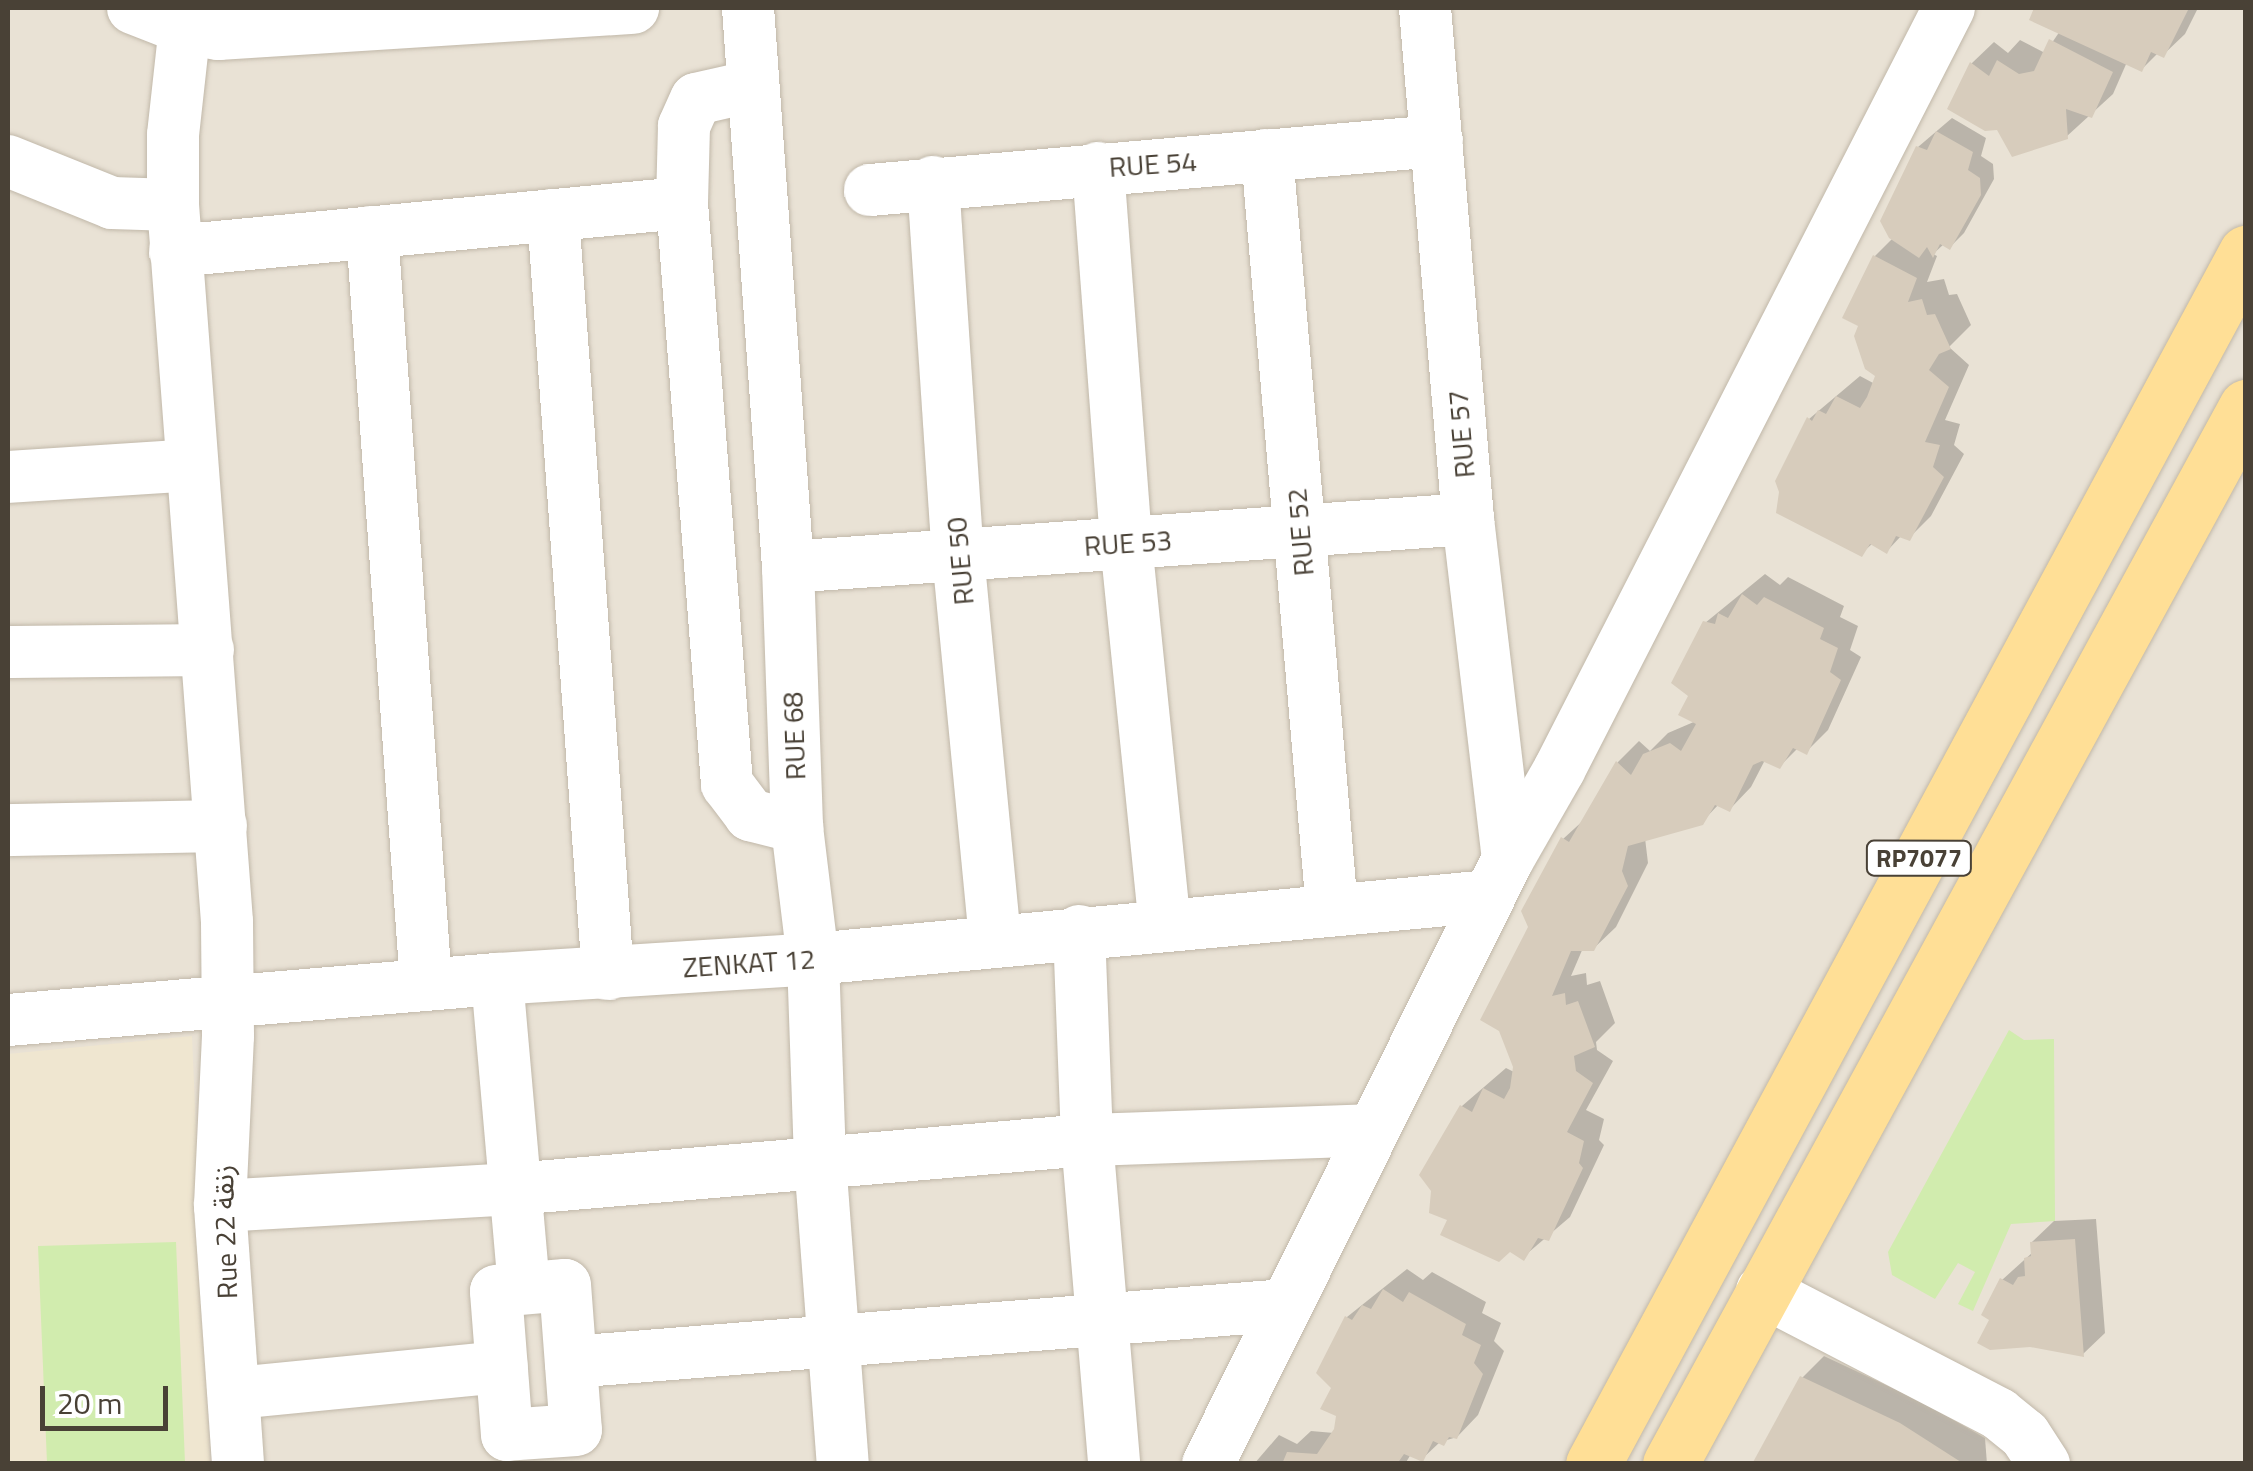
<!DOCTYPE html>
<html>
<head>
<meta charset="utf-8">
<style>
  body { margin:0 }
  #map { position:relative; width:2253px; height:1471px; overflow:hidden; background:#f5f1e8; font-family:"Titillium Web","Noto Sans Arabic",sans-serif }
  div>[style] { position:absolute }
  .residential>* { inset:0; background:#e9e2d5 }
  .education>* { inset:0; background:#efe6d0 }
  .green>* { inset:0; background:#d1ecae }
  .shadow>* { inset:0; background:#0003 }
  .building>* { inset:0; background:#d7ccbc }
  .roads { filter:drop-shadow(0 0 2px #c1b8a9) drop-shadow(0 0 2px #c1b8a9) }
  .minor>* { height:52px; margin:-26px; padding:0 26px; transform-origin:26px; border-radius:26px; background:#fff }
  .major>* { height:55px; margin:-27.5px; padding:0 27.5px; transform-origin:27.5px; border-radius:27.5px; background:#ffdf96 }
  span { translate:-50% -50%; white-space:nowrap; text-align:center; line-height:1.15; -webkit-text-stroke:9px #fff; paint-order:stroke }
  .shield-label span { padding:2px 8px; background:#fff; border:2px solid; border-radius:8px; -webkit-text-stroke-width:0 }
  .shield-label { font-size:25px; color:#494136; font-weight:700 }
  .street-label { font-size:28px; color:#494136 }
  .frame { position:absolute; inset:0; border:10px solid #494136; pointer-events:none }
  .scale { position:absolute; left:40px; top:1386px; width:128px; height:45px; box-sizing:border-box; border:5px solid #494136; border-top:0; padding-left:12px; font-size:30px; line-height:35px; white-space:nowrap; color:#494136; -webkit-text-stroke:8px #fff; paint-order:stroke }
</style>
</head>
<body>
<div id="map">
  <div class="residential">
    <div style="clip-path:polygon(8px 8px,2245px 8px,2245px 1463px,8px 1463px)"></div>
  </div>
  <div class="education">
    <div style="clip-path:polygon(192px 1036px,210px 1463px,8px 1464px,8px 1054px)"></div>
  </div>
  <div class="green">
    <div style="clip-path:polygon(2009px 1030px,2024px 1040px,2054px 1039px,2055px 1221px,2011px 1224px,1973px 1311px,1958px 1304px,1975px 1272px,1958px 1263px,1935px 1299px,1892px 1275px,1888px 1252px)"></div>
    <div style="clip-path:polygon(176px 1242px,185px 1463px,47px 1463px,38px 1246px)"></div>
  </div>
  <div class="shadow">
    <div style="clip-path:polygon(2036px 8px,2198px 8px,2185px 34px,2163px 55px,2158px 53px,2142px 69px,2127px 62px,2113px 94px,2066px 137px,1999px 128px,1950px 108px,1972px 63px,1994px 42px,2008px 53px,2020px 40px,2045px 53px,2060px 31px,2032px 18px)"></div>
    <div style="clip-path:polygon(1952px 118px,1986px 138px,1981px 156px,1993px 164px,1994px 179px,1964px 233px,1950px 247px,1944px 244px,1933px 254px,1937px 256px,1927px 282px,1944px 279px,1949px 295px,1957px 294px,1971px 325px,1949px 347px,1969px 365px,1945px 420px,1960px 424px,1954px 445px,1964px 454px,1931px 516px,1909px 538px,1902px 535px,1887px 551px,1873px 543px,1861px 554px,1809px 419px,1860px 376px,1875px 384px,1875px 256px,1893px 238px,1918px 147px)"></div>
    <div style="clip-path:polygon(1765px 574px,1780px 585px,1788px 577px,1844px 606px,1840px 617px,1858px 626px,1850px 650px,1861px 657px,1828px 730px,1806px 752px,1798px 748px,1780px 766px,1765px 760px,1751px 787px,1730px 809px,1719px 804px,1702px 822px,1645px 838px,1648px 863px,1616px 927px,1593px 949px,1583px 948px,1571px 976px,1586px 973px,1587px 985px,1600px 981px,1615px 1023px,1596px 1042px,1597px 1050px,1613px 1061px,1586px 1110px,1604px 1119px,1599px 1140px,1604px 1145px,1570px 1217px,1523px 1257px,1450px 1219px,1462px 1106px,1506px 1068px,1514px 1072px,1531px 927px,1563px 839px,1586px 818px,1618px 762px,1639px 741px,1650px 751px,1668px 733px,1696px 721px,1691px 696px,1705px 623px)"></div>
    <div style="clip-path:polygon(2096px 1219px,2105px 1333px,2083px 1354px,1993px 1319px,2002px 1280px,2033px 1252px,2032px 1242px,2054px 1221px)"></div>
    <div style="clip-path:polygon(1407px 1269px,1423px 1280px,1432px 1272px,1486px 1302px,1482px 1313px,1501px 1323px,1494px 1341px,1504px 1351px,1478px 1415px,1457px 1437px,1440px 1442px,1422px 1459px,1411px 1454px,1405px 1464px,1254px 1464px,1279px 1435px,1297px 1444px,1311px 1431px,1334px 1433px,1339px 1414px,1334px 1388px,1347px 1317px)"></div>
    <div style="clip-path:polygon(1824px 1356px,1922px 1402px,1985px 1438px,1987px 1464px,1756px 1464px,1802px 1378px)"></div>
  </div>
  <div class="building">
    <div style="clip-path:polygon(2034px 8px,2189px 8px,2164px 58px,2151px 52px,2142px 72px,2029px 20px)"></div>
    <div style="clip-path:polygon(2049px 39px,2113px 72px,2092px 118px,2066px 109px,2068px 139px,2012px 157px,1997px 130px,1985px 131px,1947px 109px,1970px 62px,1989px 76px,1997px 60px,2019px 74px,2034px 71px)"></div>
    <div style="clip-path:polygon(1936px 131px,1973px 152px,1968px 170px,1980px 178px,1981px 195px,1950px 250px,1940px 244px,1933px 258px,1927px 247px,1919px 258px,1889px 238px,1880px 221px,1916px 146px,1927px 150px)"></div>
    <div style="clip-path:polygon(1873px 255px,1917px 278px,1908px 302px,1922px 299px,1927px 315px,1935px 314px,1951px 349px,1939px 354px,1929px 370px,1949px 387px,1925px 442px,1940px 445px,1933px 467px,1944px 477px,1910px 541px,1896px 536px,1887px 554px,1870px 544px,1862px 557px,1776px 513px,1779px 492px,1775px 481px,1807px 417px,1812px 421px,1818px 410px,1826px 414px,1836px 396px,1860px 408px,1867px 397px,1875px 376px,1865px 369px,1854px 336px,1858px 326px,1842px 318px)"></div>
    <div style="clip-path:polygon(1742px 594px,1757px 605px,1764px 597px,1824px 628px,1820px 639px,1838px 648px,1830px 672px,1841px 680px,1807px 755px,1793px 748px,1780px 769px,1762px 761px,1753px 765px,1730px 812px,1715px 805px,1703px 825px,1628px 846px,1622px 871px,1628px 886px,1594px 951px,1571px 951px,1552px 996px,1565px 993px,1566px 1005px,1578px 1001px,1595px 1047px,1574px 1056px,1576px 1071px,1593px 1083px,1567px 1132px,1584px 1141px,1579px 1163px,1583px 1168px,1549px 1241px,1538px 1238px,1524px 1261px,1510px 1252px,1499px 1262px,1440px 1235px,1447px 1220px,1429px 1213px,1431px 1191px,1419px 1175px,1460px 1105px,1472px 1112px,1483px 1088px,1504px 1099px,1510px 1088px,1513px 1067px,1499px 1031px,1480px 1020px,1528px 927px,1521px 911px,1561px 837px,1569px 842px,1616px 761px,1631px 775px,1643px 754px,1670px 743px,1681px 751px,1696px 724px,1678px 715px,1688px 696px,1671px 683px,1703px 621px,1715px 624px,1718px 613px,1728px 618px)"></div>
    <div style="clip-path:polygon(2075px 1239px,2084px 1357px,2030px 1347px,1990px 1350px,1977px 1343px,1989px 1320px,1981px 1315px,2000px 1278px,2013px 1285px,2018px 1277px,2025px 1276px,2024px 1258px,2031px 1256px,2030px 1242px)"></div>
    <div style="clip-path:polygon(1383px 1289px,1403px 1302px,1409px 1292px,1466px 1324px,1462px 1335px,1481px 1345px,1474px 1363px,1483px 1374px,1457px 1439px,1449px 1437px,1444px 1446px,1433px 1441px,1423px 1462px,1404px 1454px,1397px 1464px,1282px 1464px,1287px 1452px,1317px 1454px,1334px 1429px,1336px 1416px,1320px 1409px,1331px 1388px,1316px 1373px,1345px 1316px,1352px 1320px,1362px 1305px,1371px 1309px)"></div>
    <div style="clip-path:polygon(1800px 1376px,1900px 1423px,1964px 1464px,1752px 1464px)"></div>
  </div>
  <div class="roads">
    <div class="minor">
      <div style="left:133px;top:8px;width:55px;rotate:21.4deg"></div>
      <div style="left:184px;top:28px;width:35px;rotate:10deg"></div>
      <div style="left:218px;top:34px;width:416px;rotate:-3.6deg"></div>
      <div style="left:187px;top:8px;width:128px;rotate:96.3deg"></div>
      <div style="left:173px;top:135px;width:70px;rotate:90deg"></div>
      <div style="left:173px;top:205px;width:719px;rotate:85.69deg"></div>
      <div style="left:227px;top:922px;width:114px;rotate:89.5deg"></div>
      <div style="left:228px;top:1036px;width:170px;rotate:92.7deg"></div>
      <div style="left:220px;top:1206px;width:259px;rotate:86deg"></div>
      <div style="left:748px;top:8px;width:560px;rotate:85.91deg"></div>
      <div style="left:788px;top:567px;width:260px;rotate:88deg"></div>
      <div style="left:797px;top:827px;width:133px;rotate:83.1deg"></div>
      <div style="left:813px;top:959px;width:202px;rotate:88deg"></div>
      <div style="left:820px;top:1161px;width:304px;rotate:85.7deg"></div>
      <div style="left:1425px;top:8px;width:513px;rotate:85.19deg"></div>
      <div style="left:1468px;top:519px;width:342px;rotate:83.3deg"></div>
      <div style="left:753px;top:86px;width:58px;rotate:167.2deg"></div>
      <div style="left:696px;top:99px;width:30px;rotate:114deg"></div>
      <div style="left:684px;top:126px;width:77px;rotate:91.5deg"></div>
      <div style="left:682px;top:203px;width:583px;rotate:85.57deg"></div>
      <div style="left:727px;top:784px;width:39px;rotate:53deg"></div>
      <div style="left:750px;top:815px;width:49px;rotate:14.3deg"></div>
      <div style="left:1267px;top:155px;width:756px;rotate:85.07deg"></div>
      <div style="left:8px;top:161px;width:112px;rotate:22deg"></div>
      <div style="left:112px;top:203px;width:61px;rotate:1.9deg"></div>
      <div style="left:1098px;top:168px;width:376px;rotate:85.7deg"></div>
      <div style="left:1126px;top:543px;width:383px;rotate:84.2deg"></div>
      <div style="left:933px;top:182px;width:374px;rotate:86.2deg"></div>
      <div style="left:958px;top:555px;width:386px;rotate:84.5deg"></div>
      <div style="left:870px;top:190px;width:569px;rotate:-4.94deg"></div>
      <div style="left:553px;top:215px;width:761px;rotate:85.86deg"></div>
      <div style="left:372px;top:232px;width:754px;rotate:85.89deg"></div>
      <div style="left:175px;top:251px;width:509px;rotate:-5.41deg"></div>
      <div style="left:8px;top:477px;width:184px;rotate:-3.7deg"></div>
      <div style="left:788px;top:567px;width:682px;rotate:-4.04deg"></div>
      <div style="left:8px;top:652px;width:200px;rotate:-0.6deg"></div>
      <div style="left:8px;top:830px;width:213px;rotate:-1.1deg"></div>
      <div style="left:1079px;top:931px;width:209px;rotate:87.8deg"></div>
      <div style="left:1087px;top:1140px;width:325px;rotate:85.2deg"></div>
      <div style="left:497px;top:979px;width:310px;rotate:85deg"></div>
      <div style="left:8px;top:1020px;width:491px;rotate:-4.8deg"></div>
      <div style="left:497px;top:979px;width:317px;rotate:-3.6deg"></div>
      <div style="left:813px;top:959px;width:679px;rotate:-5.32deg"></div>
      <div style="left:220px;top:1206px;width:294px;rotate:-3.3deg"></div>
      <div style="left:514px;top:1189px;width:575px;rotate:-4.89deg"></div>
      <div style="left:1087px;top:1140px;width:285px;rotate:-2deg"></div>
      <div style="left:565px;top:1285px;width:145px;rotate:85.7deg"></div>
      <div style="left:576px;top:1430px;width:69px;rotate:175.9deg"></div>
      <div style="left:507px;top:1435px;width:144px;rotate:-94.4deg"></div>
      <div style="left:496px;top:1291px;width:69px;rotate:-5deg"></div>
      <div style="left:1762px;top:1291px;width:267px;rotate:27.4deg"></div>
      <div style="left:1999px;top:1414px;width:33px;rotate:39deg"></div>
      <div style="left:2025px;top:1435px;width:35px;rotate:57deg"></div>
      <div style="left:571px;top:1362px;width:716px;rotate:-4.56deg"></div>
      <div style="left:235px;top:1393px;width:268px;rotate:-5.6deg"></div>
      <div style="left:1208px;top:1464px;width:675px;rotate:-63.62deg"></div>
      <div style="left:1508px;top:859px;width:103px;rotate:-60.2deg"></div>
      <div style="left:1559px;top:770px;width:856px;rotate:-62.9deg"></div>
    </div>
    <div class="major">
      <div style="left:1593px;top:1464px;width:1376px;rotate:-61.67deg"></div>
      <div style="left:1670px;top:1464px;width:1204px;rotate:-61.41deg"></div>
    </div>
  </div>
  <div class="shield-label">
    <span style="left:1919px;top:858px">RP7077</span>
  </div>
  <div class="street-label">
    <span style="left:1153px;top:164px;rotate:-4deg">RUE 54</span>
    <span style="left:1461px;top:434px;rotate:-95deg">RUE 57</span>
    <span style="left:1300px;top:532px;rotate:-95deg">RUE 52</span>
    <span style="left:1128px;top:543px;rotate:-4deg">RUE 53</span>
    <span style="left:960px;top:561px;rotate:-95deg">RUE 50</span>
    <span style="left:794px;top:736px;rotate:-92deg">RUE 68</span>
    <span style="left:749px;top:963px;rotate:-4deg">ZENKAT 12</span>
    <span style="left:225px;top:1232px;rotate:-92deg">Rue 22 زنقة</span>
  </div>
  <div class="frame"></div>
  <div class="scale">20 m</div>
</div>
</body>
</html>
